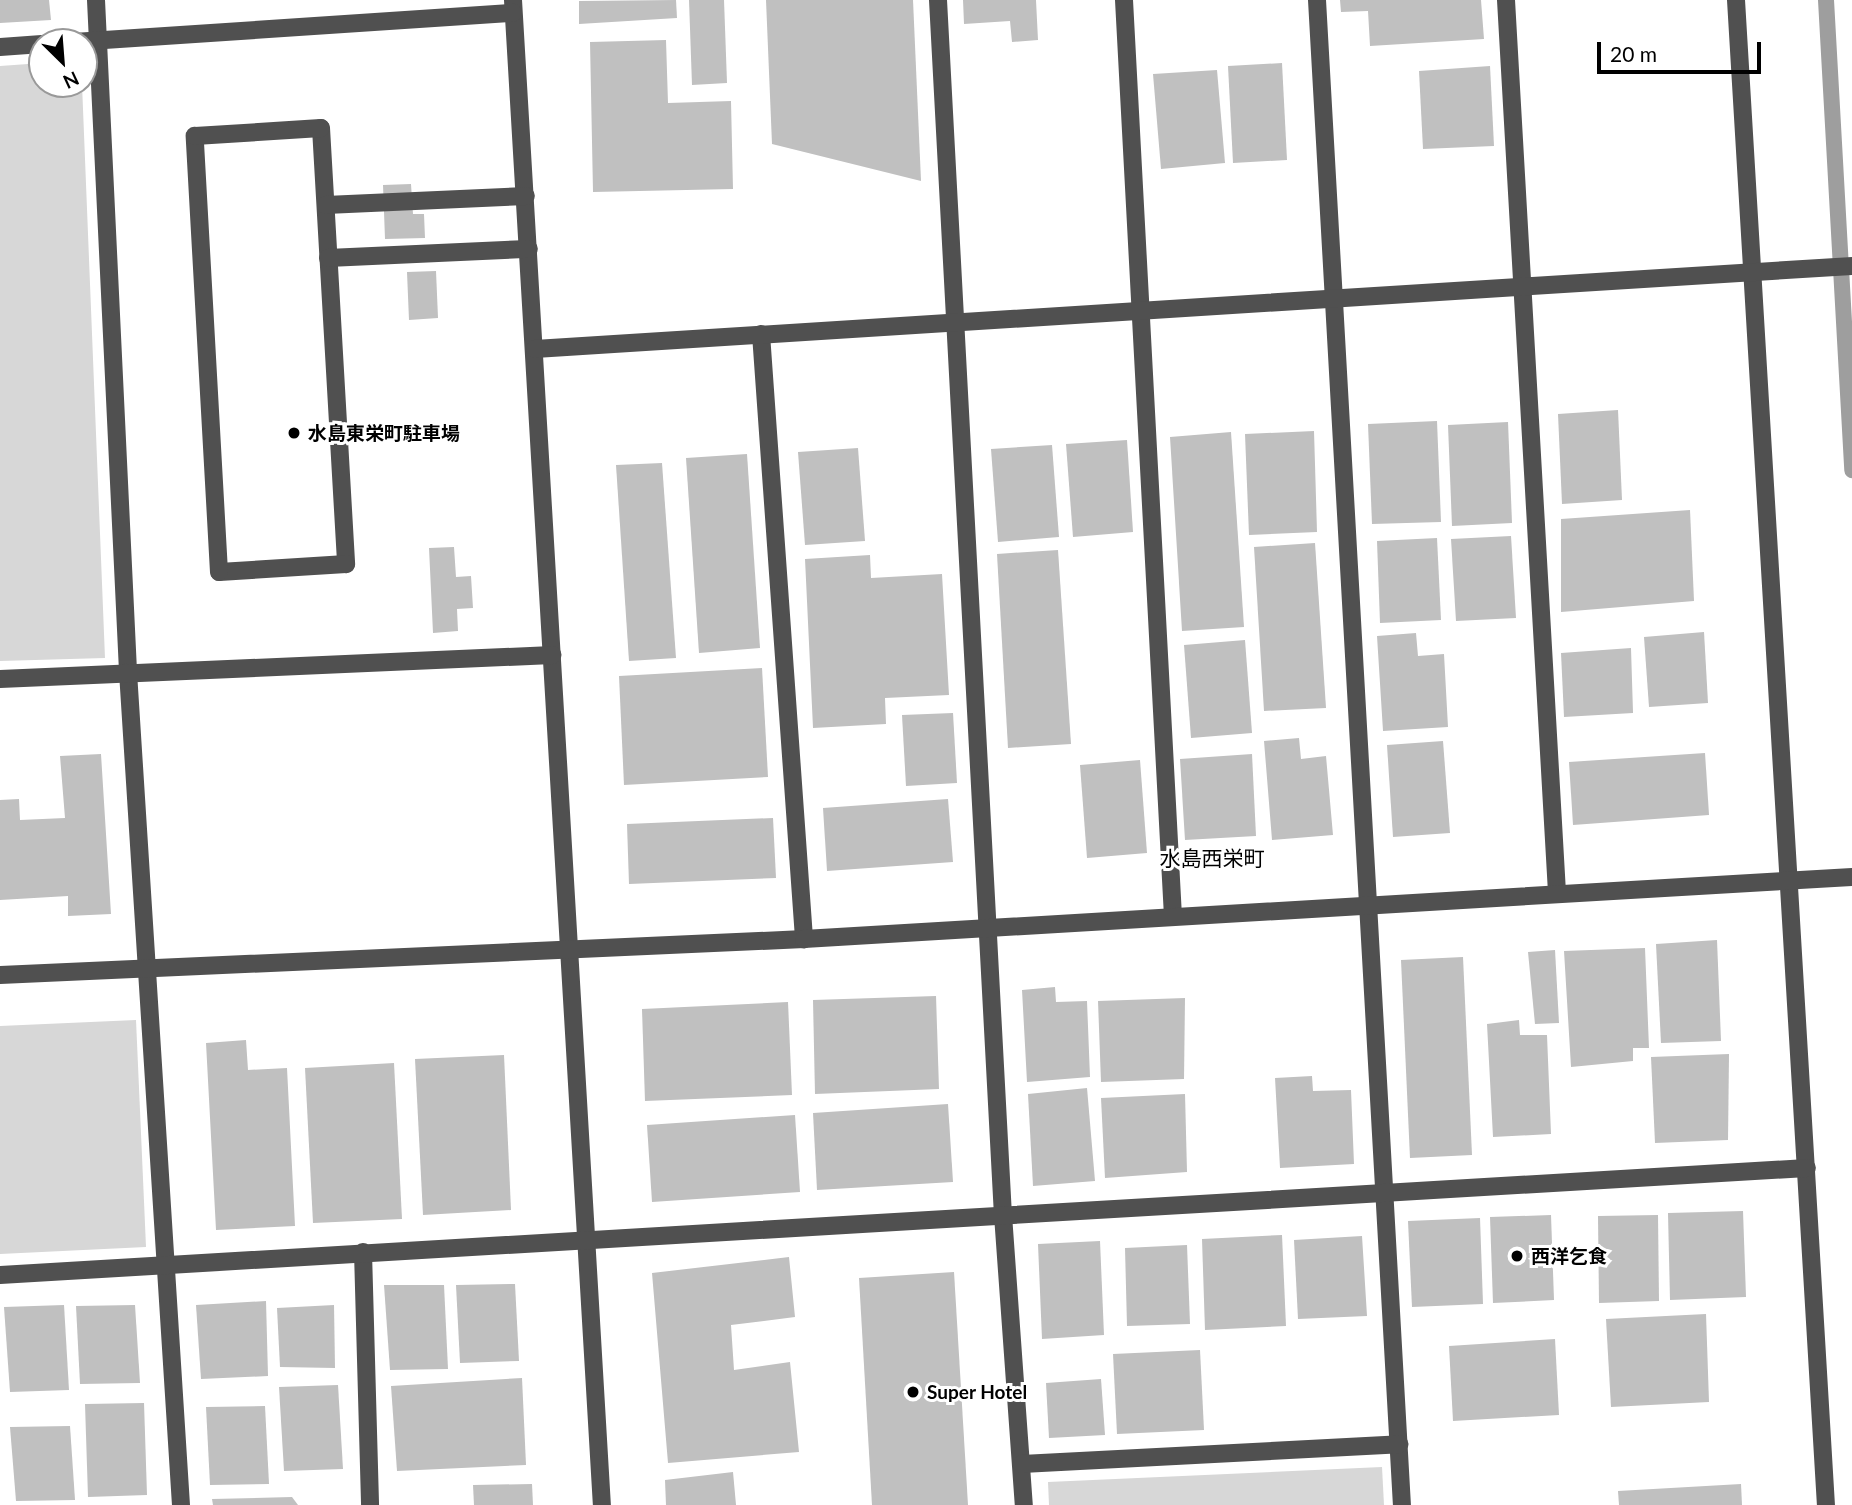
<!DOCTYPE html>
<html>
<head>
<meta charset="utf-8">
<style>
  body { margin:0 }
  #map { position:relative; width:1852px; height:1505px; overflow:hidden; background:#fff; font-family:Lato,"Noto Sans JP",sans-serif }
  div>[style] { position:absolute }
  .green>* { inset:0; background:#d7d7d7 }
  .stream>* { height:16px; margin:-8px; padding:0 8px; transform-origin:8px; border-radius:8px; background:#9e9e9e }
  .building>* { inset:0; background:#c0c0c0 }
  .minor>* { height:18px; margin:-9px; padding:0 9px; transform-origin:9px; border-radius:9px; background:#505050 }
  .dots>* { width:19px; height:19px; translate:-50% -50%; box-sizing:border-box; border:4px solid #fff; border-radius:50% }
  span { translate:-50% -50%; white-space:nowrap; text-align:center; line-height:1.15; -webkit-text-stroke:6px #fff; paint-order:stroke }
  .poi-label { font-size:19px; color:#000; font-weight:700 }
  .left { translate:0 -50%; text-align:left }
  .neighbourhood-label { font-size:21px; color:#000 }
  .north { position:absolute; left:28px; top:28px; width:70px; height:70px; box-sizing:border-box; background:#fff; border:2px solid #999; border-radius:50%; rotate:155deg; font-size:19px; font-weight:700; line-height:28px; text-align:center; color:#000 }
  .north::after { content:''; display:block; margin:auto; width:24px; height:32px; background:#000; clip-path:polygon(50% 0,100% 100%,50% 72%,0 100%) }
  .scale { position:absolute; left:1597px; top:42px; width:164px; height:32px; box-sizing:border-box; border:4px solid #000; border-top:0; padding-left:9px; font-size:21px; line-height:24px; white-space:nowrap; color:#000; -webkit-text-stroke:5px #fff; paint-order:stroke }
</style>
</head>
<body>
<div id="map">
  <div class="green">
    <div style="clip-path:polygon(42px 63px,42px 84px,82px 84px,105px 658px,0 661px,0 66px)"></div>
    <div style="clip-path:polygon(136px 1020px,146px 1247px,0 1254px,0 1026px)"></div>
    <div style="clip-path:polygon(1382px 1467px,1384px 1505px,1049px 1505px,1048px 1482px)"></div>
  </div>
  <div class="stream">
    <div style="left:1826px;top:0;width:471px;rotate:86.8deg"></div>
  </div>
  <div class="building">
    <div style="clip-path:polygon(0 0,49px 0,51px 20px,0 23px)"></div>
    <div style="clip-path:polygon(676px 0,677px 18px,579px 24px,579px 1px)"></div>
    <div style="clip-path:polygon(689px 0,724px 0,727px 83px,692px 85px)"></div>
    <div style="clip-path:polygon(766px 0,913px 0,921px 181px,772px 144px)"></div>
    <div style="clip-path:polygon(963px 0,1036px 0,1038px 40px,1012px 42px,1010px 21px,964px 24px)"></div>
    <div style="clip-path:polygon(1340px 0,1481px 0,1484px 39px,1370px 46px,1368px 11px,1341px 12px)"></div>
    <div style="clip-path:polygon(666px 40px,668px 103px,731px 101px,733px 189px,593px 192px,590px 42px)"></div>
    <div style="clip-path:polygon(1282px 63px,1287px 160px,1233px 163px,1228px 66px)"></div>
    <div style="clip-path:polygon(1490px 66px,1494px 146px,1423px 149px,1419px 71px)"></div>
    <div style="clip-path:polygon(1217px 70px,1225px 163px,1161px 169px,1153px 74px)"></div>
    <div style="clip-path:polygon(411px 184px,413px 214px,424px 214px,425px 238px,385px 239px,383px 185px)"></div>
    <div style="clip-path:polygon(436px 271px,438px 318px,409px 320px,407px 272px)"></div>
    <div style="clip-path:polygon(1618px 410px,1622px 500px,1562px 504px,1558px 414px)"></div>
    <div style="clip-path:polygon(1437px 421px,1441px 522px,1372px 524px,1368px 424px)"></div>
    <div style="clip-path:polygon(1508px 422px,1512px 523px,1452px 526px,1448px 425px)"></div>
    <div style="clip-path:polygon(1314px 431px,1317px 532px,1249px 535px,1245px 434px)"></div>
    <div style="clip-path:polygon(1231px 432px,1244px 627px,1182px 631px,1170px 437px)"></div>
    <div style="clip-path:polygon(1127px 440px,1133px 532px,1073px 537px,1066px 444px)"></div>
    <div style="clip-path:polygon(1052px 445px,1059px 537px,998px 542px,991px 449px)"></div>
    <div style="clip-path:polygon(858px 448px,865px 541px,805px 545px,798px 452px)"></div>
    <div style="clip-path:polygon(747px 454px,760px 648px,699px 653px,686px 458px)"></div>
    <div style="clip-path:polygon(662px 463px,676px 658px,629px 661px,616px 465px)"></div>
    <div style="clip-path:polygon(1690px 510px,1694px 601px,1561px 612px,1561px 519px)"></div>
    <div style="clip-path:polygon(1511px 536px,1516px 618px,1456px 621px,1451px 539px)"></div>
    <div style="clip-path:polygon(1437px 538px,1441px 620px,1380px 623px,1377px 541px)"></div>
    <div style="clip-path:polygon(1315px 543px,1326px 708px,1264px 711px,1254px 547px)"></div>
    <div style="clip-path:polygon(454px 547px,456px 577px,471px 576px,473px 608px,457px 609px,458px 631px,433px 633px,429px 548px)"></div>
    <div style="clip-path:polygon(1058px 550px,1071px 744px,1008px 748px,997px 554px)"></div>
    <div style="clip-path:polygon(870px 555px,871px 578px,942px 574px,949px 695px,885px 698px,886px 724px,813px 728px,805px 559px)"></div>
    <div style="clip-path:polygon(1704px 632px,1708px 703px,1649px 707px,1644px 637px)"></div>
    <div style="clip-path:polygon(1416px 633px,1418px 656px,1444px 654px,1448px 727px,1383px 731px,1377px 636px)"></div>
    <div style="clip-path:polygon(1245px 640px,1252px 733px,1191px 738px,1184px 645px)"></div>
    <div style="clip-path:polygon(1631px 648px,1633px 713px,1564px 717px,1561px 653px)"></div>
    <div style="clip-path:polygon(762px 668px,768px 777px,624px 785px,619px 676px)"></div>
    <div style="clip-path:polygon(953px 713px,957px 783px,906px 786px,902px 715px)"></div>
    <div style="clip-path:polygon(1299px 738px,1301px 759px,1326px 756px,1333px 835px,1272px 840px,1264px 741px)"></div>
    <div style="clip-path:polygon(1443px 741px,1450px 833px,1393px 837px,1387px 745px)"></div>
    <div style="clip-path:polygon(1705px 753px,1709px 815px,1573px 825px,1569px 762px)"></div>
    <div style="clip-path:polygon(101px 754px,111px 914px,68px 916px,68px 896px,0 900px,0 800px,19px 799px,20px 820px,65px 818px,60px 756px)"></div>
    <div style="clip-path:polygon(1252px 754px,1256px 836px,1185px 840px,1180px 759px)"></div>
    <div style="clip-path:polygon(1140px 760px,1147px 853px,1087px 858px,1080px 765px)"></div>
    <div style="clip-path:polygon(948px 799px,953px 862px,827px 871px,823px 808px)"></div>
    <div style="clip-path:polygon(773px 818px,776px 878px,629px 884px,627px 824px)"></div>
    <div style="clip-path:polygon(1717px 940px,1721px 1041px,1661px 1043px,1656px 944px)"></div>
    <div style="clip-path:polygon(1645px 948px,1649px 1048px,1633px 1048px,1633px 1061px,1571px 1067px,1564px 951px)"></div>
    <div style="clip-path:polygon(1555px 950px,1559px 1023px,1535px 1024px,1528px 952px)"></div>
    <div style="clip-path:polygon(1463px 957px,1472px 1155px,1410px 1158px,1401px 960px)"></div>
    <div style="clip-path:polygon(1055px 987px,1056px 1002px,1087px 1001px,1090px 1077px,1027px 1082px,1022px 990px)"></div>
    <div style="clip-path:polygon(936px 996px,939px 1089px,815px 1094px,813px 1000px)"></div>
    <div style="clip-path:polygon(1185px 998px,1184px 1079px,1101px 1082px,1098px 1001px)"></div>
    <div style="clip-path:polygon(788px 1002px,792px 1095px,645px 1101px,642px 1009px)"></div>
    <div style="clip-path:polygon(1519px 1020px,1520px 1035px,1547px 1035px,1551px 1134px,1493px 1137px,1487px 1024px)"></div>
    <div style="clip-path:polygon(246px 1040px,248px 1070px,287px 1068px,295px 1226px,216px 1230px,206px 1043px)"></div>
    <div style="clip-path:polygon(1729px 1054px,1728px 1140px,1655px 1143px,1651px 1057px)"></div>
    <div style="clip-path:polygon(504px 1055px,511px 1210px,423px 1215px,415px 1059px)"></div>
    <div style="clip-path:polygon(394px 1063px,402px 1219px,313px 1223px,305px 1068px)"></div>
    <div style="clip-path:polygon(1312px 1076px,1313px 1091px,1351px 1090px,1354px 1164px,1280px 1168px,1275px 1078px)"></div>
    <div style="clip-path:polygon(1087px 1088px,1095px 1181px,1033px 1186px,1028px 1094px)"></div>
    <div style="clip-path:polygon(1185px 1094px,1187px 1172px,1105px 1178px,1101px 1098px)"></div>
    <div style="clip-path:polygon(948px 1104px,953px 1182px,817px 1190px,813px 1113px)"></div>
    <div style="clip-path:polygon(795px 1115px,800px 1192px,652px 1202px,647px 1125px)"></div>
    <div style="clip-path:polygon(1743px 1211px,1746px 1297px,1670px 1300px,1668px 1213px)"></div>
    <div style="clip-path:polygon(1551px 1215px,1554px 1300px,1493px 1303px,1490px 1217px)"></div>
    <div style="clip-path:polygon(1658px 1215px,1659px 1301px,1599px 1303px,1598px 1216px)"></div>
    <div style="clip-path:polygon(1480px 1218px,1483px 1304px,1412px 1307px,1408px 1221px)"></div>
    <div style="clip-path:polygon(1282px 1235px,1286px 1326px,1205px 1330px,1202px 1239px)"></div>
    <div style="clip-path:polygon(1362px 1236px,1367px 1316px,1298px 1319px,1294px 1240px)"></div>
    <div style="clip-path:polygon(1100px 1241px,1104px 1335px,1042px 1339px,1038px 1244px)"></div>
    <div style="clip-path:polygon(1187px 1245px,1190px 1324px,1127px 1326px,1125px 1248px)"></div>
    <div style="clip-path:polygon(789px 1257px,795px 1317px,731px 1325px,734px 1370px,790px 1362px,799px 1452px,668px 1463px,652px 1273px)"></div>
    <div style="clip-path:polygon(954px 1272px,968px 1505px,872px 1505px,859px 1278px)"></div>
    <div style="clip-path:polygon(515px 1284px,519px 1361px,460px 1363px,456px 1285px)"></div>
    <div style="clip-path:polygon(384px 1285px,444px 1285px,448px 1369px,390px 1370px)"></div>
    <div style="clip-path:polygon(266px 1301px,268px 1376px,201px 1379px,196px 1305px)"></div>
    <div style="clip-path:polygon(64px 1305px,69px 1390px,10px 1392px,4px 1307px)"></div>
    <div style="clip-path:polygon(135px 1305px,140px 1383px,80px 1384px,76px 1306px)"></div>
    <div style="clip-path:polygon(334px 1305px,335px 1368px,280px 1367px,277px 1308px)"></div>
    <div style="clip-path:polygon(1706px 1314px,1709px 1402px,1611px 1407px,1606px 1319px)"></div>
    <div style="clip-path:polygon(1555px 1339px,1559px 1415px,1453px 1421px,1449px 1346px)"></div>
    <div style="clip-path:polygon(1200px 1350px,1204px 1430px,1117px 1434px,1113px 1354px)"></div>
    <div style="clip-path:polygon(522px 1378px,526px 1465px,397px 1471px,391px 1386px)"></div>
    <div style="clip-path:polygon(1101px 1379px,1105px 1435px,1049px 1438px,1046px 1383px)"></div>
    <div style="clip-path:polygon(338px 1385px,343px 1469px,284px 1471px,279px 1387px)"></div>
    <div style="clip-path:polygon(144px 1403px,147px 1495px,88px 1497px,85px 1404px)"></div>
    <div style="clip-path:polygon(265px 1406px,269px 1484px,210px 1485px,206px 1407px)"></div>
    <div style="clip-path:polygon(70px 1426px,75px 1500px,16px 1501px,10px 1427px)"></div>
    <div style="clip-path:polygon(733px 1472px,736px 1505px,666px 1505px,665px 1480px)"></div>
    <div style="clip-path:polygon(532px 1484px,533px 1505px,474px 1505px,473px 1485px)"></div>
    <div style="clip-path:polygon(1741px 1484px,1742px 1505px,1619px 1505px,1618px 1491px)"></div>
    <div style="clip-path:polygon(292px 1497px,298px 1505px,213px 1505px,212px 1499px)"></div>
  </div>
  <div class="minor">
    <div style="left:96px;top:0;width:673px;rotate:87.27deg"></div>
    <div style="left:128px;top:672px;width:835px;rotate:86.36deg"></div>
    <div style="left:513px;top:0;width:1508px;rotate:86.62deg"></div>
    <div style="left:938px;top:0;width:1217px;rotate:86.94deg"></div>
    <div style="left:1003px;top:1215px;width:291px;rotate:85.9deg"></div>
    <div style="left:1124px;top:0;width:918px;rotate:86.94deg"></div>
    <div style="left:1317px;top:0;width:1507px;rotate:86.77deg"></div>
    <div style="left:1506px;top:0;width:894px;rotate:86.73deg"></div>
    <div style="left:1736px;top:0;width:1508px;rotate:86.58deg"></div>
    <div style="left:74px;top:42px;width:440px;rotate:-3.8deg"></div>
    <div style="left:0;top:47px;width:42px;rotate:-4.1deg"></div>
    <div style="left:321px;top:128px;width:437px;rotate:86.7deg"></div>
    <div style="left:346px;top:564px;width:127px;rotate:176.4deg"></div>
    <div style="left:219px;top:572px;width:437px;rotate:-93.2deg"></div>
    <div style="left:195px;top:136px;width:126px;rotate:-3.6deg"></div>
    <div style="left:326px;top:205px;width:200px;rotate:-2.6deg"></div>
    <div style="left:328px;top:258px;width:201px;rotate:-2.6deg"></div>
    <div style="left:761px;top:334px;width:607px;rotate:85.93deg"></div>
    <div style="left:535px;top:349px;width:1320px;rotate:-3.61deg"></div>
    <div style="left:0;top:679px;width:553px;rotate:-2.49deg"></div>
    <div style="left:0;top:975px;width:805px;rotate:-2.56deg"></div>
    <div style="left:804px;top:939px;width:1050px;rotate:-3.39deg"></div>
    <div style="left:363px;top:1252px;width:253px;rotate:88.4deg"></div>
    <div style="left:0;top:1275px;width:1810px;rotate:-3.39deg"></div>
    <div style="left:1022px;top:1464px;width:378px;rotate:-3deg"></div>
  </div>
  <div class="dots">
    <div style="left:294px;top:433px;background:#000"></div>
    <div style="left:1517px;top:1256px;background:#000"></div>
    <div style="left:913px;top:1392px;background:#000"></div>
  </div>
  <div class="poi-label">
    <span class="left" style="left:308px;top:433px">水島東栄町駐車場</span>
    <span class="left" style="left:1531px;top:1256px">西洋乞食</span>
    <span class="left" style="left:927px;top:1392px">Super Hotel</span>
  </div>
  <div class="neighbourhood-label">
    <span style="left:1212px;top:858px">水島西栄町</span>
  </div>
  <div class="north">N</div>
  <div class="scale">20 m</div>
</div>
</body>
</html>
